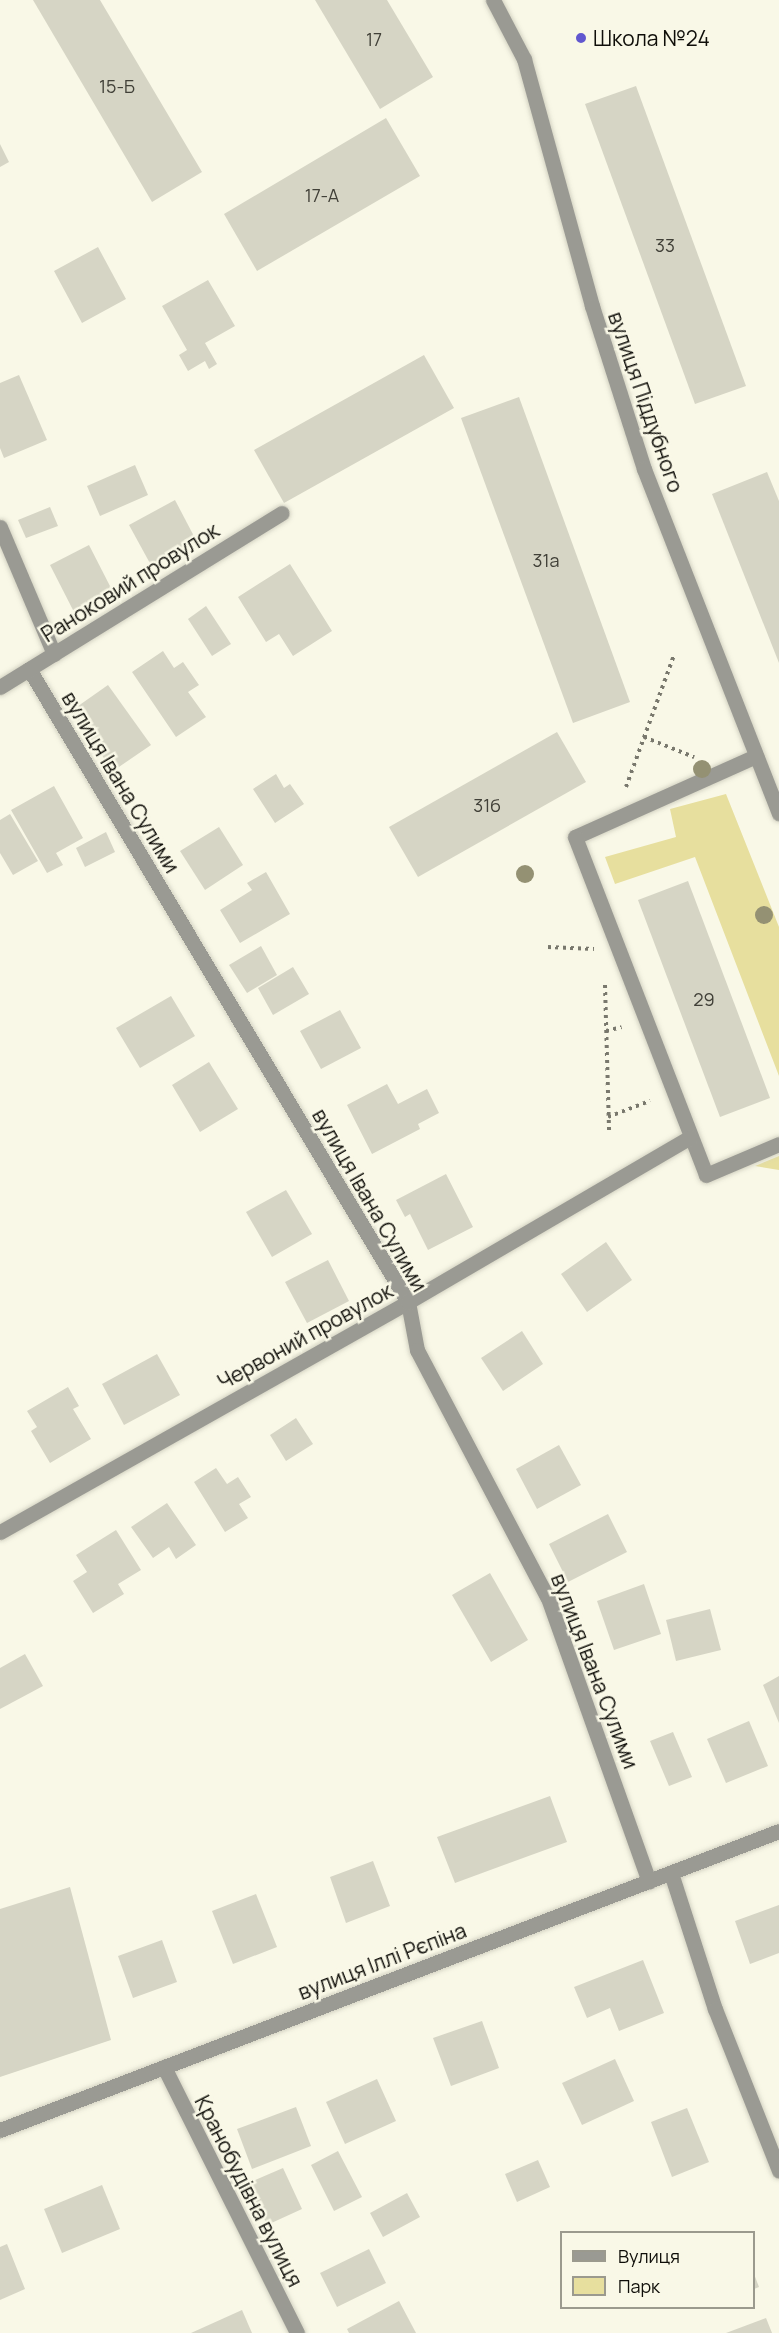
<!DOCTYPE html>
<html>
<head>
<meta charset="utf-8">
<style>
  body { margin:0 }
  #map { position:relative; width:779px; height:2333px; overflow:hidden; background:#f9f8e7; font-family:Manrope,sans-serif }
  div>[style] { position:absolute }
  .green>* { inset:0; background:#e7df9e }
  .building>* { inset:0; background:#d6d5c5 }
  .path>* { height:4px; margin-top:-2px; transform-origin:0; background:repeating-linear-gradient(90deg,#79786d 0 3px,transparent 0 7.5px) }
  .roads { filter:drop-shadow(0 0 2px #d4d3c3) drop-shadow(0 0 2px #d4d3c3) }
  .service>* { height:15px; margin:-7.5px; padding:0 7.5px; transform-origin:7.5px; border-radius:7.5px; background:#9a9a93 }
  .minor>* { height:15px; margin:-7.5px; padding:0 7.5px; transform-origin:7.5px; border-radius:7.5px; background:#9a9a93 }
  .tertiary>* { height:15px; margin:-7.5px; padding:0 7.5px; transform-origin:7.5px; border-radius:7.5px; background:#9a9a93 }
  .trees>* { width:18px; height:18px; margin:-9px; border-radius:50%; background:#949173 }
  .dots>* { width:16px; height:16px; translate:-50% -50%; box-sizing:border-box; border:3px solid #f9f8e7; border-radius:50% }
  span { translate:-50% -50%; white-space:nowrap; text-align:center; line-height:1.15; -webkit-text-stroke:5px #f9f8e7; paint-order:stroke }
  .number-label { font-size:18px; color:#414038 }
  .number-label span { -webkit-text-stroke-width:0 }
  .poi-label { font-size:21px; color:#0f0e09 }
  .left { translate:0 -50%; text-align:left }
  .street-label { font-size:21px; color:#0f0e09 }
  .legend { position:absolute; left:560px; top:2231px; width:195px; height:78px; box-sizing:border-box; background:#f9f8e7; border:2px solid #9b9a8e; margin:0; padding:8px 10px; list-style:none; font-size:18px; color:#0f0e09 }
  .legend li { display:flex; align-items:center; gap:12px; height:30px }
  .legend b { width:30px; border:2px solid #9b9a8e }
</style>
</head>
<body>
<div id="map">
  <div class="green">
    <div style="clip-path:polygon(726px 794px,779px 927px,779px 1076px,695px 857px,615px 884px,605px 857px,676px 837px,670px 809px)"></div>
    <div style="clip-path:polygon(779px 1156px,779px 1170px,755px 1166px)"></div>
  </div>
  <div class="building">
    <div style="clip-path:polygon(33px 0,100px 0,202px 172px,152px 202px)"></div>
    <div style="clip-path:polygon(315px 0,387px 0,433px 77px,380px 109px)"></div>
    <div style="clip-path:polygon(636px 86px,746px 386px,695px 404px,585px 104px)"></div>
    <div style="clip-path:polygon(386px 118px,420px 176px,257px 271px,224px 214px)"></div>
    <div style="clip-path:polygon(0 144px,9px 162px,0 167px)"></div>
    <div style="clip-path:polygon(98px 247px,126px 299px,82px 323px,54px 271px)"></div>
    <div style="clip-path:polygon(208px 280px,235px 326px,205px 343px,217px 364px,209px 369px,205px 361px,188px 371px,179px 355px,187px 350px,162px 306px)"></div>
    <div style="clip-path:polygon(424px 355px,454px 408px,284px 503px,254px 450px)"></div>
    <div style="clip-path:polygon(19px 375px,47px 440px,4px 458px,0 448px,0 383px)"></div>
    <div style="clip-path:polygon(519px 397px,630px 702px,573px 723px,461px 418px)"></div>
    <div style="clip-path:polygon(135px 465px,148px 495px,100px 516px,87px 486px)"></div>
    <div style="clip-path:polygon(767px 472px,779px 501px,779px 663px,712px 494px)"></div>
    <div style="clip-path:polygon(175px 500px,197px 542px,152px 567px,129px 525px)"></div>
    <div style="clip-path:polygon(50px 507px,58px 526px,26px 538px,18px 520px)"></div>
    <div style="clip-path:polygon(89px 545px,112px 590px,73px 610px,50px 565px)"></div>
    <div style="clip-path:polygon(290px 564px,332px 631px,293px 656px,279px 634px,266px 642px,238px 597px)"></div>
    <div style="clip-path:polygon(206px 606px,231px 644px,212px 656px,188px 619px)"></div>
    <div style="clip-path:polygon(163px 651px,174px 668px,183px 662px,199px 685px,188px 692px,206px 717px,176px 737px,132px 672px)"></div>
    <div style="clip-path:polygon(108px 685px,151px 745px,113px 771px,71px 711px)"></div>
    <div style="clip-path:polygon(557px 732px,586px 782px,418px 877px,389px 827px)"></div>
    <div style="clip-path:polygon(276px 774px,284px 788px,290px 784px,304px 804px,275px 823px,253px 789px)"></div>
    <div style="clip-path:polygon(54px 786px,83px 838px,56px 853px,63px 865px,47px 873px,11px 810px)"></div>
    <div style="clip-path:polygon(10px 814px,38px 861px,13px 875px,0 853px,0 820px)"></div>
    <div style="clip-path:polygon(219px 827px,243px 865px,205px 890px,180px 851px)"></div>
    <div style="clip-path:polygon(106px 832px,115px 852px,85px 867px,76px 848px)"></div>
    <div style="clip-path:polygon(266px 872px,290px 914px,240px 943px,220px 910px,252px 890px,247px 883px)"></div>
    <div style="clip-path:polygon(688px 881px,770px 1098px,720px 1117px,638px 900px)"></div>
    <div style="clip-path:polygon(261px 946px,277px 975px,247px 993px,229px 965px)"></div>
    <div style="clip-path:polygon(293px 967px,309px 994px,273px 1015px,258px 988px)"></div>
    <div style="clip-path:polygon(171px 996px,195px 1036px,140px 1068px,116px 1028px)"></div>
    <div style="clip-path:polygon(340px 1010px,361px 1048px,321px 1069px,300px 1031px)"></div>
    <div style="clip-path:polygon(209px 1062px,238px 1109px,200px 1132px,172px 1085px)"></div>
    <div style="clip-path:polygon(387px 1084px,398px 1104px,427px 1089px,439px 1113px,418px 1124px,420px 1129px,372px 1154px,347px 1105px)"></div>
    <div style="clip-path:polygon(446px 1174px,473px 1227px,428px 1250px,410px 1214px,405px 1217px,396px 1200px)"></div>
    <div style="clip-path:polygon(286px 1190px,312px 1234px,272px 1257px,246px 1212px)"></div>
    <div style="clip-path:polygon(606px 1242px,632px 1280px,587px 1312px,561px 1274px)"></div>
    <div style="clip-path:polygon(328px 1260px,349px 1301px,307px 1323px,285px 1282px)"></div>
    <div style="clip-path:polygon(522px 1331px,543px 1364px,503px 1391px,481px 1358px)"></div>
    <div style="clip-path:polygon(157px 1354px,180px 1395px,124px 1425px,102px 1384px)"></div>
    <div style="clip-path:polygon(68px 1387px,79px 1406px,73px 1409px,91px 1439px,50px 1463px,31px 1431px,37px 1427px,27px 1411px)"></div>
    <div style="clip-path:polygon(296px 1418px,313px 1444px,286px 1461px,270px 1435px)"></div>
    <div style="clip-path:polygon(559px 1445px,581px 1485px,537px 1509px,516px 1469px)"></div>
    <div style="clip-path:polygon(216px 1468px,227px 1484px,238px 1477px,251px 1497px,239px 1504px,248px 1518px,225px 1532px,194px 1482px)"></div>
    <div style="clip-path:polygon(167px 1503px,196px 1545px,176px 1559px,169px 1547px,153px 1558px,131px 1527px)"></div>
    <div style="clip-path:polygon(608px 1514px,627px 1552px,568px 1582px,549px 1544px)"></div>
    <div style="clip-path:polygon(116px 1530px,141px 1570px,118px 1584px,124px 1594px,93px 1613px,73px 1581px,87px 1572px,76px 1555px)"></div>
    <div style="clip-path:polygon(490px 1573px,528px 1640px,491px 1662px,452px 1595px)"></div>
    <div style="clip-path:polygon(644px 1584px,661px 1634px,614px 1650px,597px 1601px)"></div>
    <div style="clip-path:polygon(710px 1609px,721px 1650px,676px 1661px,666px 1620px)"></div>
    <div style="clip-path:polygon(25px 1654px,43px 1686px,0 1709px,0 1668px)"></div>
    <div style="clip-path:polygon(779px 1676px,779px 1723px,763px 1685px)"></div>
    <div style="clip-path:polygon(749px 1721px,768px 1766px,726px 1783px,707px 1739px)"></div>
    <div style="clip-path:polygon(673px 1732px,692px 1777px,669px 1786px,650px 1741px)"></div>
    <div style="clip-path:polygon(550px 1796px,567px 1842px,455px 1883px,437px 1837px)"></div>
    <div style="clip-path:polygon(373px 1861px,390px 1906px,346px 1923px,330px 1877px)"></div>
    <div style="clip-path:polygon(70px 1887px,111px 2040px,0 2077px,0 1909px)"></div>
    <div style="clip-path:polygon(256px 1894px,277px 1947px,233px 1964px,212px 1911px)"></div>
    <div style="clip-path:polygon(779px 1905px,779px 1953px,750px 1964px,735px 1921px)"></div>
    <div style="clip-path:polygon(162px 1940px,177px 1982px,133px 1998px,118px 1956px)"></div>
    <div style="clip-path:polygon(643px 1960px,664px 2013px,619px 2031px,610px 2008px,587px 2018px,574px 1987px)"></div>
    <div style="clip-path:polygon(482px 2021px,499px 2068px,451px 2086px,433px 2038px)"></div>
    <div style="clip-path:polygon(615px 2059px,634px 2101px,582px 2125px,562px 2083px)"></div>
    <div style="clip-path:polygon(377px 2079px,396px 2121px,345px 2144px,326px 2102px)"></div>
    <div style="clip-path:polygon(296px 2107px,311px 2146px,252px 2169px,237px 2129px)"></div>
    <div style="clip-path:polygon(687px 2108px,709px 2162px,672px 2177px,651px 2122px)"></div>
    <div style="clip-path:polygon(338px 2151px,362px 2197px,334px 2211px,311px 2165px)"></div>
    <div style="clip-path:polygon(538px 2160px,550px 2187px,517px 2202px,505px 2174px)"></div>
    <div style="clip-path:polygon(283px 2168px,302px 2209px,267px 2225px,248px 2183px)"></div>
    <div style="clip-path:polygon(102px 2185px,120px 2229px,62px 2253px,44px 2209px)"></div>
    <div style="clip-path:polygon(407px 2193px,420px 2217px,383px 2237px,370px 2213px)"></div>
    <div style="clip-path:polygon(7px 2244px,25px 2289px,0 2300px,0 2247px)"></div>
    <div style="clip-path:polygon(369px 2249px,386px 2283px,337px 2307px,320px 2273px)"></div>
    <div style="clip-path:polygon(754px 2274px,759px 2287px,754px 2289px)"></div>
    <div style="clip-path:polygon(399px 2301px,416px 2333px,349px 2333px,347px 2329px)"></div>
    <div style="clip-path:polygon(242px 2310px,252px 2333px,191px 2333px)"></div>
    <div style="clip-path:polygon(766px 2318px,772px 2333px,726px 2333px)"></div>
  </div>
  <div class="path">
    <div style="left:644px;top:737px;width:54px;rotate:21.8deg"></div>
    <div style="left:626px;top:787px;width:140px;rotate:-70deg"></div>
    <div style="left:548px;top:947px;width:46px;rotate:2.5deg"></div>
    <div style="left:605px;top:985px;width:145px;rotate:88.4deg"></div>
    <div style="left:606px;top:1031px;width:16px;rotate:-14deg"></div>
    <div style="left:608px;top:1117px;width:45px;rotate:-20.9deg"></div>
  </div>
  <div class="roads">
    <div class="service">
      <div style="left:756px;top:756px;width:198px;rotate:155.9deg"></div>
      <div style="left:575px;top:837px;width:362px;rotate:68.8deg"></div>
      <div style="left:706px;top:1175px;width:79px;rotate:-23deg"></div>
    </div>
    <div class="minor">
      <div style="left:493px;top:0;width:67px;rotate:62.3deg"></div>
      <div style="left:524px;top:59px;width:256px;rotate:74.6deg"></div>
      <div style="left:592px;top:306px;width:171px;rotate:72.3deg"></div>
      <div style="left:644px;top:469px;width:370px;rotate:68.6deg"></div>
      <div style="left:0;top:527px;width:138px;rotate:67deg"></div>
      <div style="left:29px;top:669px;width:738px;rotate:59.09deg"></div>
      <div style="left:408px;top:1302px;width:49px;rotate:79.4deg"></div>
      <div style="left:417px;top:1350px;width:280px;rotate:62.2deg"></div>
      <div style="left:548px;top:1598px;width:301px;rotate:70.4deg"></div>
      <div style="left:0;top:687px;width:331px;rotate:-31.7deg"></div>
      <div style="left:0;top:1532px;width:468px;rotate:-29.4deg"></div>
      <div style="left:408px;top:1302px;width:327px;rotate:-30.3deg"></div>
      <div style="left:671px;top:1873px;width:143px;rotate:72.1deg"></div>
      <div style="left:715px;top:2009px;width:174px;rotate:68.4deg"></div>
      <div style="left:164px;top:2067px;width:297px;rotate:63.4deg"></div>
    </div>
    <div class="tertiary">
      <div style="left:0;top:2130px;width:834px;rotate:-21deg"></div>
    </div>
  </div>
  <div class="trees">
    <div style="left:702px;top:769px"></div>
    <div style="left:525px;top:874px"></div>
    <div style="left:764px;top:915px"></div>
  </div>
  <div class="dots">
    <div style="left:581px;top:38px;background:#6157cf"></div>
  </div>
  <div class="number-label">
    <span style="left:374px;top:39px">17</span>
    <span style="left:117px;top:86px">15-Б</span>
    <span style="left:322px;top:195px">17-А</span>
    <span style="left:665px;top:245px">33</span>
    <span style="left:546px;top:560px">31а</span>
    <span style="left:487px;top:805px">31б</span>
    <span style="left:704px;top:999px">29</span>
  </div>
  <div class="poi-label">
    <span class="left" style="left:593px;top:38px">Школа №24</span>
  </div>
  <div class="street-label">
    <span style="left:646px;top:402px;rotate:71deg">вулиця Піддубного</span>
    <span style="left:130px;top:582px;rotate:-32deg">Раноковий провулок</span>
    <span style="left:121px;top:782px;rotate:59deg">вулиця Івана Сулими</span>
    <span style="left:370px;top:1200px;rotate:60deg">вулиця Івана Сулими</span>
    <span style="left:305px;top:1336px;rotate:-29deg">Червоний провулок</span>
    <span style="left:595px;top:1671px;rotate:69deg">вулиця Івана Сулими</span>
    <span style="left:382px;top:1961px;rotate:-21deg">вулиця Іллі Рєпіна</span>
    <span style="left:249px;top:2191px;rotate:63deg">Кранобудівна вулиця</span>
  </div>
  <ul class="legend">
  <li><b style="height:8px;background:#9a9a93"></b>Вулиця</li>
  <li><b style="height:16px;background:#e7df9e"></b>Парк</li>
  </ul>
</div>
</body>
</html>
